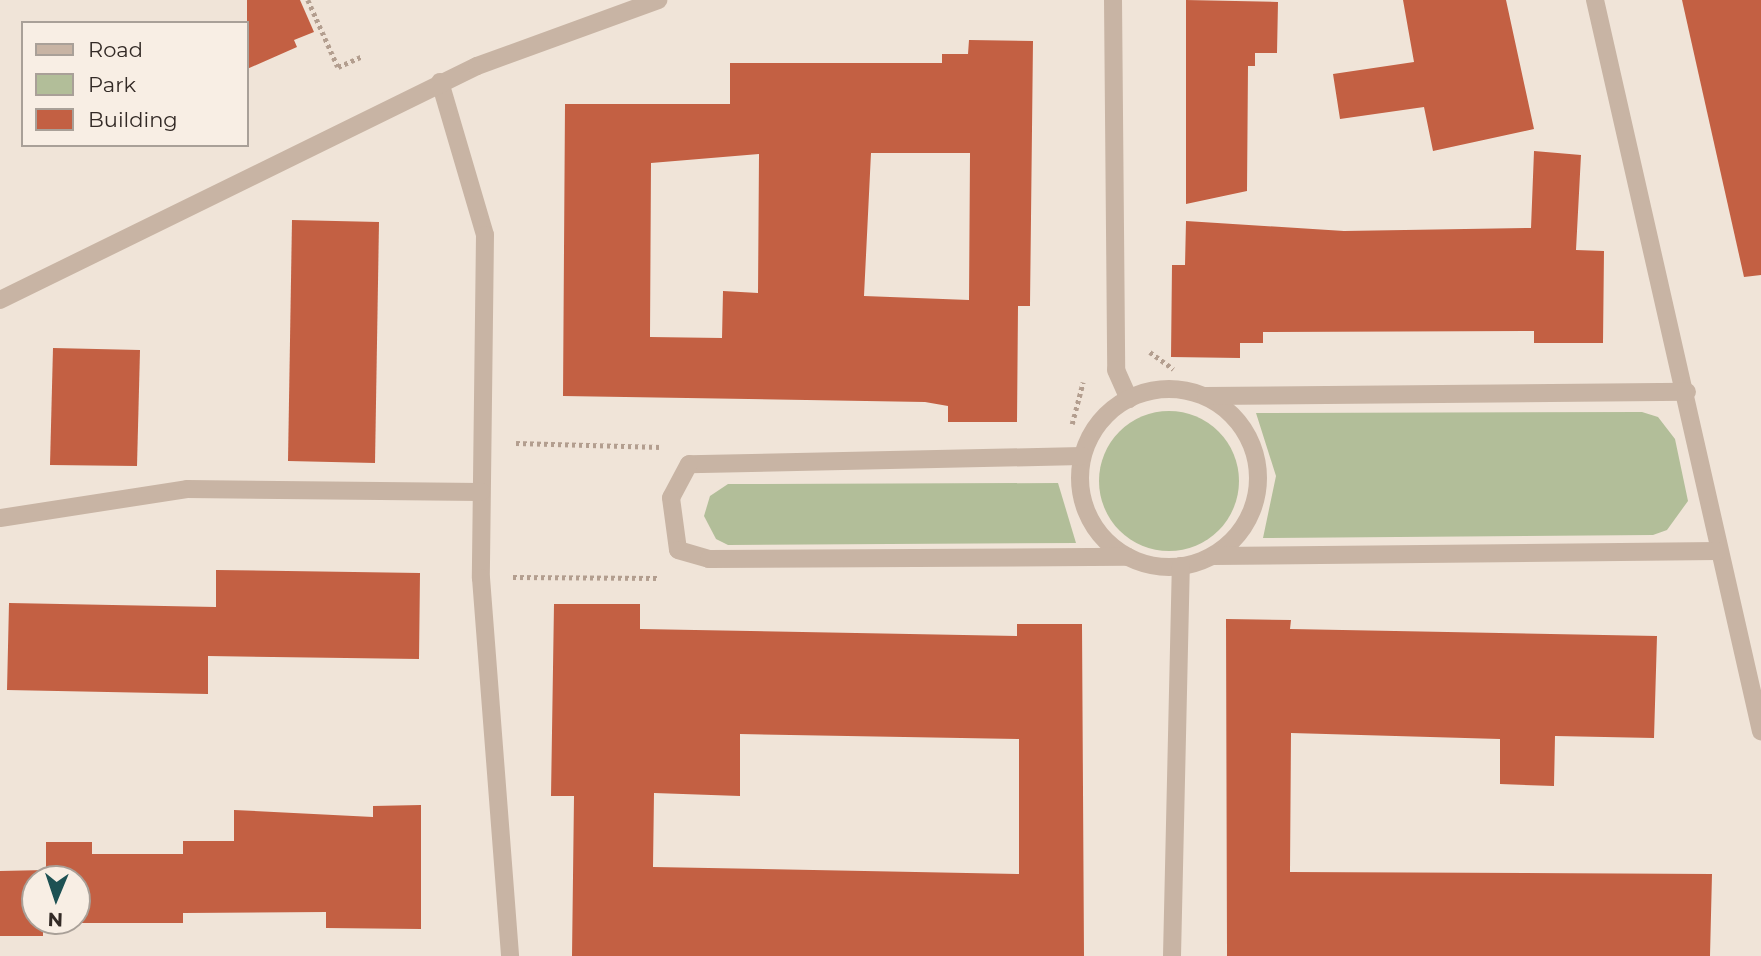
<!DOCTYPE html>
<html>
<head>
<meta charset="utf-8">
<style>
  body { margin:0 }
  #map { position:relative; width:1761px; height:956px; overflow:hidden; background:#f0e4d8; font-family:Montserrat,sans-serif }
  div>[style] { position:absolute }
  .green>* { inset:0; background:#b2be99 }
  .round { border-radius:50% }
  .building>* { inset:0; background:#c36043 }
  .path>* { height:4.5px; margin-top:-2.25px; transform-origin:0; background:repeating-linear-gradient(90deg,#b39e8f 0 3.5px,transparent 0 7px) }
  .street>* { height:18px; margin:-9px; padding:0 9px; transform-origin:9px; border-radius:9px; background:#c8b4a4 }
  .street>.ring { margin:-9px; padding:0; box-sizing:content-box; background:none; border:18px solid #c8b4a4; border-radius:50% }
  span { translate:-50% -50%; white-space:nowrap; text-align:center; line-height:1.15; -webkit-text-stroke:7px #f8eee4; paint-order:stroke }
  .legend { position:absolute; left:21px; top:21px; width:228px; height:126px; box-sizing:border-box; background:#f8eee4; border:2px solid #a9a098; margin:0; padding:9px 12px; list-style:none; font-size:21px; color:#332a26 }
  .legend li { display:flex; align-items:center; gap:14px; height:35px }
  .legend b { width:35px; border:2px solid #a9a098 }
  .north { position:absolute; left:21px; top:865px; width:70px; height:70px; box-sizing:border-box; background:#f8eee4; border:2px solid #a9a098; border-radius:50%; rotate:182deg; font-size:19px; font-weight:700; line-height:28px; text-align:center; color:#332a26 }
  .north::after { content:''; display:block; margin:auto; width:24px; height:32px; background:#1d5153; clip-path:polygon(50% 0,100% 100%,50% 72%,0 100%) }
</style>
</head>
<body>
<div id="map">
  <div class="green">
    <div class="round" style="left:1099px;top:411px;width:140px;height:140px"></div>
    <div style="clip-path:polygon(1642px 412px,1658px 417px,1675px 439px,1688px 501px,1667px 530px,1653px 535px,1263px 538px,1276px 476px,1256px 413px)"></div>
    <div style="clip-path:polygon(1058px 483px,1076px 543px,728px 545px,716px 539px,704px 516px,710px 496px,728px 484px)"></div>
  </div>
  <div class="building">
    <div style="clip-path:polygon(247px 0,300px 0,314px 32px,294px 40px,297px 47px,247px 69px)"></div>
    <div style="clip-path:polygon(1186px 0,1278px 2px,1277px 53px,1255px 53px,1255px 66px,1248px 66px,1247px 191px,1186px 204px)"></div>
    <div style="clip-path:polygon(1403px 0,1506px 0,1534px 129px,1433px 151px,1424px 107px,1340px 119px,1333px 74px,1414px 62px)"></div>
    <div style="clip-path:polygon(1682px 0,1761px 0,1761px 275px,1744px 277px)"></div>
    <div style="clip-path:polygon(evenodd,969px 40px,1033px 41px,1030px 306px,1018px 306px,1017px 422px,948px 422px,948px 406px,925px 402px,563px 396px,565px 104px,730px 104px,730px 63px,942px 63px,942px 54px,968px 54px,969px 40px,871px 153px,970px 153px,969px 300px,864px 296px,871px 153px,969px 40px,759px 154px,758px 293px,723px 291px,722px 338px,650px 337px,651px 163px,759px 154px)"></div>
    <div style="clip-path:polygon(1534px 151px,1581px 155px,1576px 250px,1604px 251px,1603px 343px,1534px 343px,1534px 331px,1263px 332px,1263px 343px,1240px 343px,1240px 358px,1171px 357px,1172px 265px,1185px 265px,1186px 221px,1344px 231px,1531px 228px)"></div>
    <div style="clip-path:polygon(292px 220px,379px 222px,375px 463px,288px 461px)"></div>
    <div style="clip-path:polygon(53px 348px,140px 350px,137px 466px,50px 465px)"></div>
    <div style="clip-path:polygon(216px 570px,420px 573px,419px 659px,208px 656px,208px 694px,7px 690px,9px 603px,216px 607px)"></div>
    <div style="clip-path:polygon(evenodd,554px 604px,640px 604px,640px 629px,1017px 636px,1017px 624px,1082px 624px,1084px 956px,572px 956px,574px 796px,551px 796px,554px 604px,740px 734px,1019px 739px,1019px 874px,653px 867px,654px 793px,740px 796px,740px 734px)"></div>
    <div style="clip-path:polygon(1226px 619px,1291px 620px,1290px 629px,1657px 636px,1654px 738px,1555px 736px,1554px 786px,1500px 784px,1500px 739px,1291px 733px,1290px 872px,1712px 874px,1710px 956px,1227px 956px)"></div>
    <div style="clip-path:polygon(evenodd,421px 805px,421px 929px,326px 928px,326px 912px,183px 913px,183px 923px,43px 923px,43px 936px,0 936px,0 871px,46px 870px,46px 842px,92px 842px,92px 854px,183px 854px,183px 841px,234px 841px,234px 810px,373px 817px,373px 806px,421px 805px,35px 879px,77px 879px,77px 921px,35px 921px,35px 879px)"></div>
  </div>
  <div class="path">
    <div style="left:308px;top:0;width:73px;rotate:65.9deg"></div>
    <div style="left:338px;top:67px;width:27px;rotate:-24deg"></div>
    <div style="left:1150px;top:352px;width:29px;rotate:36deg"></div>
    <div style="left:1072px;top:424px;width:43px;rotate:-75.3deg"></div>
    <div style="left:516px;top:443px;width:145px;rotate:1.6deg"></div>
    <div style="left:513px;top:577px;width:145px;rotate:0.4deg"></div>
  </div>
  <div class="street">
    <div style="left:1113px;top:0;width:370px;rotate:89.5deg"></div>
    <div style="left:1116px;top:370px;width:32px;rotate:66deg"></div>
    <div style="left:1595px;top:0;width:750px;rotate:77.21deg"></div>
    <div style="left:440px;top:82px;width:159px;rotate:73.6deg"></div>
    <div style="left:485px;top:235px;width:343px;rotate:90.7deg"></div>
    <div style="left:481px;top:578px;width:379px;rotate:85.6deg"></div>
    <div style="left:0;top:300px;width:531px;rotate:-26.13deg"></div>
    <div style="left:477px;top:66px;width:193px;rotate:-20deg"></div>
    <div class="ring" style="left:1080px;top:389px;width:160px;height:160px"></div>
    <div style="left:1206px;top:396px;width:481px;rotate:-0.5deg"></div>
    <div style="left:1082px;top:456px;width:393px;rotate:178.8deg"></div>
    <div style="left:689px;top:464px;width:38px;rotate:118deg"></div>
    <div style="left:671px;top:498px;width:52px;rotate:82.3deg"></div>
    <div style="left:678px;top:550px;width:32px;rotate:16deg"></div>
    <div style="left:709px;top:559px;width:419px;rotate:-0.3deg"></div>
    <div style="left:0;top:518px;width:189px;rotate:-8.8deg"></div>
    <div style="left:187px;top:489px;width:294px;rotate:0.6deg"></div>
    <div style="left:1213px;top:556px;width:504px;rotate:-0.57deg"></div>
    <div style="left:1172px;top:956px;width:390px;rotate:-88.7deg"></div>
  </div>
  <ul class="legend">
  <li><b style="height:9px;background:#c8b4a4"></b>Road</li>
  <li><b style="height:19px;background:#b2be99"></b>Park</li>
  <li><b style="height:19px;background:#c36043"></b>Building</li>
  </ul>
  <div class="north">N</div>
</div>
</body>
</html>
